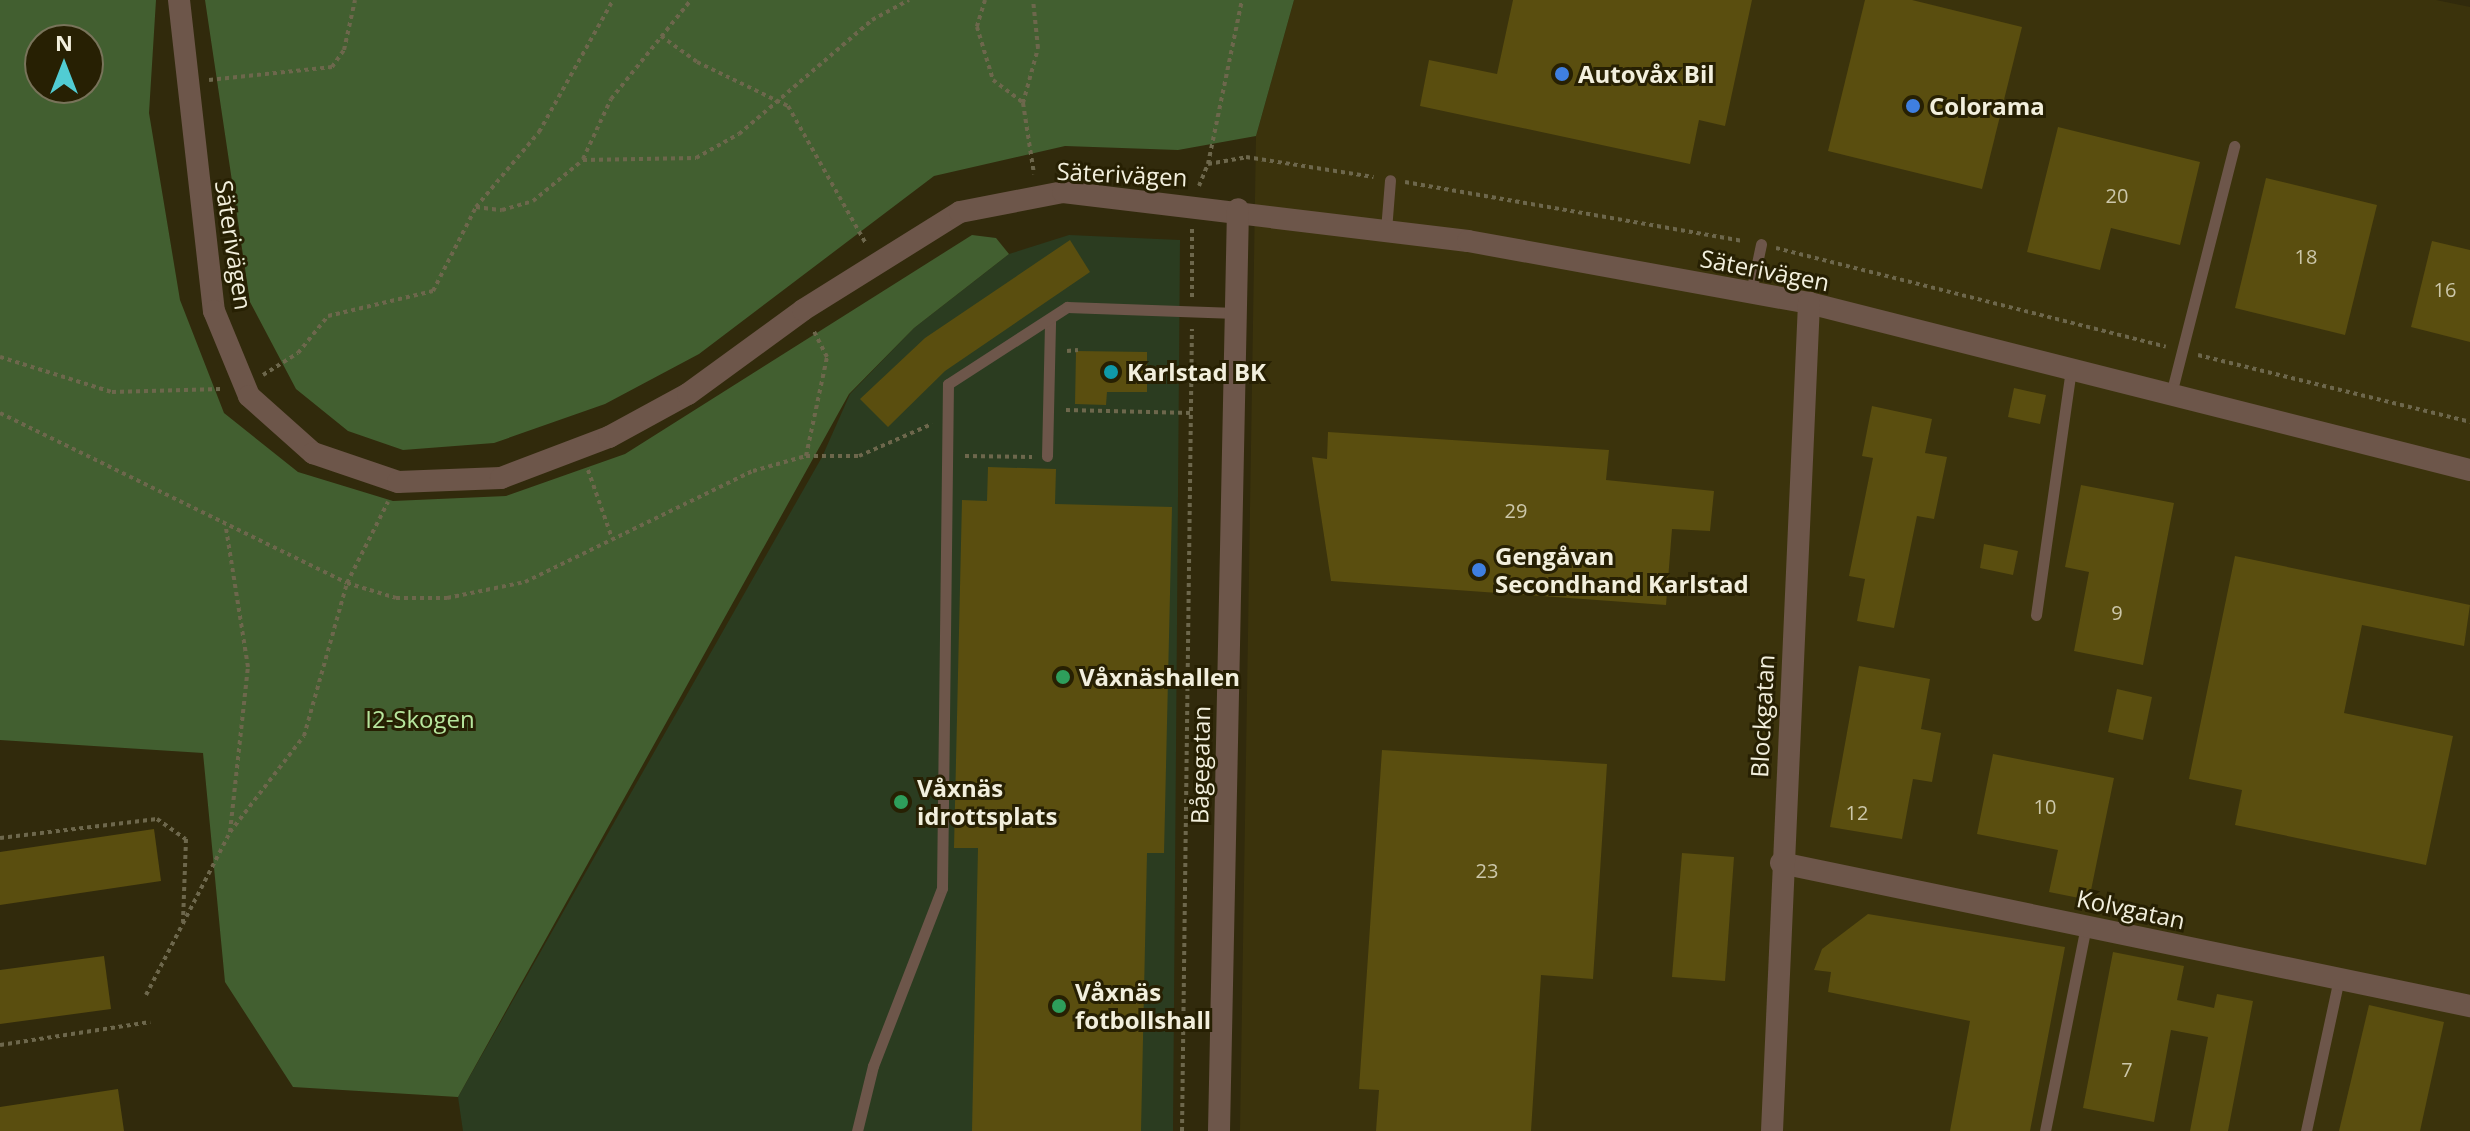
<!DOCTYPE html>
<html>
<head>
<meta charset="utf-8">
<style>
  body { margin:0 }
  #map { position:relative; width:2470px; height:1131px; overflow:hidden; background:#312a0c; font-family:"Open Sans",sans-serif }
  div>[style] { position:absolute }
  .built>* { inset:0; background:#3b330c }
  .green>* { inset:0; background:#2b3c20 }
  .forest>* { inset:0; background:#425f30 }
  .building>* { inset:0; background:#5a4e0f }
  .path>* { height:4px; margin-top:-2px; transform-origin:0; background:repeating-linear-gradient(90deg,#6d674c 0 4px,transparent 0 8px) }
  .lane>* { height:11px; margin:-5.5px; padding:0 5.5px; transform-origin:5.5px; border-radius:5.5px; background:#6d564a }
  .street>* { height:22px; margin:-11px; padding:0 11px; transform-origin:11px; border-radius:11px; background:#6d564a }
  .dots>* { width:22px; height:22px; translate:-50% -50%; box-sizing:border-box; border:4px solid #272003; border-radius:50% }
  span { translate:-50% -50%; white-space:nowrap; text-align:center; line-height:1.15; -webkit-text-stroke:6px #272003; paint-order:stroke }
  .number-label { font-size:20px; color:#ccc7aa }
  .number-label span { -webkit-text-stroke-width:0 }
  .poi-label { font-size:24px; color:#f2efdd; font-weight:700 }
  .left { translate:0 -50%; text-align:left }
  .street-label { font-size:24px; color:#f2efdd }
  .park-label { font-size:24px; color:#b7e69d }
  .north { position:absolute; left:24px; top:24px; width:80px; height:80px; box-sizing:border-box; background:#272003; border:2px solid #78735a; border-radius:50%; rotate:0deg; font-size:22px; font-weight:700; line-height:32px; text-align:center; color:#f2efdd }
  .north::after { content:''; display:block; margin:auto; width:28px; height:36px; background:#51ccd3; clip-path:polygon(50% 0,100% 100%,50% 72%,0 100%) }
</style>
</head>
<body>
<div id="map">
  <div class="built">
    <div style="clip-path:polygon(1294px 0,2436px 0,2470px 7px,2470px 1131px,1240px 1131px,1256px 136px)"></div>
  </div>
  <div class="green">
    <div style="clip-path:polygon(1069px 235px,1180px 240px,1173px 1131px,463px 1131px,458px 1097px,822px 457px,850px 394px,914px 328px,1009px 254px)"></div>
  </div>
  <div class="forest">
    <div style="clip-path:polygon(evenodd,0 0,156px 0,149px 113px,180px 300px,224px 413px,298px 472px,393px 501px,506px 496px,625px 454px,972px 235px,996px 238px,1009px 254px,914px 328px,849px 394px,458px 1097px,293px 1087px,225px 982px,203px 753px,0 740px,0 0,40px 40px,88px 40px,88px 88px,40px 88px,40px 40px)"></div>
    <div style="clip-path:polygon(205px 0,1294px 0,1256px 136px,1178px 150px,1065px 146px,934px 176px,699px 354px,605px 404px,494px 443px,403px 450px,348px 431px,296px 389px,250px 302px)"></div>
  </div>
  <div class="building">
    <div style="clip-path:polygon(1513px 0,1752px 0,1725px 126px,1699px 120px,1690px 164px,1420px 106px,1429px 60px,1497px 74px)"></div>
    <div style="clip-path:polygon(1865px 0,1912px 0,2022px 27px,1982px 189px,1828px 151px)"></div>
    <div style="clip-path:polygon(2058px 127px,2200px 162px,2180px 245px,2111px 228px,2100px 270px,2027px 252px)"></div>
    <div style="clip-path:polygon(2266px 178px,2377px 205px,2345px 335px,2235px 308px)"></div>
    <div style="clip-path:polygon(1070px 240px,1090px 272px,945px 371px,888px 427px,860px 399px,925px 338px)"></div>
    <div style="clip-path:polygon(2432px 241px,2470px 250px,2470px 342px,2411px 327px)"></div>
    <div style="clip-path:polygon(1076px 351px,1147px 352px,1147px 392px,1107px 392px,1106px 405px,1075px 404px)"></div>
    <div style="clip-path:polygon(2014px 388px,2046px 395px,2040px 424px,2008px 417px)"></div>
    <div style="clip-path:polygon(1872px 406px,1932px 419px,1925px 453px,1947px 457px,1934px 519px,1917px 516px,1894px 628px,1857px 621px,1865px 579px,1849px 576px,1873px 458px,1862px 456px)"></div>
    <div style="clip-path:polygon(1328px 432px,1609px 450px,1606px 480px,1714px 491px,1710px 531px,1672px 529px,1666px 605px,1331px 581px,1312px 457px,1327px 459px)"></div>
    <div style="clip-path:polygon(988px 467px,1056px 469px,1055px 504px,1172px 507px,1164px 853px,1147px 853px,1141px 1131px,972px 1131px,978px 848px,954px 848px,962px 500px,987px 501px)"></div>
    <div style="clip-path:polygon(2081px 485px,2174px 503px,2143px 665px,2074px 651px,2089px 572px,2065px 567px)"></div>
    <div style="clip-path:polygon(1984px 544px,2018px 551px,2013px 575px,1980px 568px)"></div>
    <div style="clip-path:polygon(2235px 556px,2470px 605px,2464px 646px,2362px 625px,2344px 713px,2453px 736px,2426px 865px,2235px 825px,2242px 790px,2189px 779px)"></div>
    <div style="clip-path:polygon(1859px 666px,1930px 679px,1921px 729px,1941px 733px,1932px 782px,1913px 779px,1902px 839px,1830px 827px)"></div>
    <div style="clip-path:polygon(2117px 689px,2152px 697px,2143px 740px,2108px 732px)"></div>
    <div style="clip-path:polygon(1382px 750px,1607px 764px,1593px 979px,1541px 975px,1531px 1131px,1376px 1131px,1379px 1090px,1359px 1089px)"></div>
    <div style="clip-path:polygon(1993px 754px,2114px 778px,2089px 900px,2049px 892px,2058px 850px,1977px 834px)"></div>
    <div style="clip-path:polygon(154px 829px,161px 881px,0 905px,0 852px)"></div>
    <div style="clip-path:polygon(1682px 853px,1734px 857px,1725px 981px,1672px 977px)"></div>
    <div style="clip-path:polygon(1868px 914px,2065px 947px,2030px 1131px,1950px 1131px,1970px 1021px,1828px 992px,1831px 972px,1814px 970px,1822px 949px)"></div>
    <div style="clip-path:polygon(2113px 952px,2184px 966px,2177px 1000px,2214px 1008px,2217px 994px,2253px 1001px,2228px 1131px,2190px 1131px,2208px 1037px,2171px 1030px,2154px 1122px,2083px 1108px)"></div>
    <div style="clip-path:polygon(104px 956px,111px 1009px,0 1024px,0 970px)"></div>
    <div style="clip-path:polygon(2369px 1005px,2444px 1022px,2420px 1131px,2339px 1131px)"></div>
    <div style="clip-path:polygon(118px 1089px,124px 1131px,0 1131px,0 1107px)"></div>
  </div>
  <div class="path">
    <div style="left:985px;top:0;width:28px;rotate:107deg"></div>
    <div style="left:977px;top:27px;width:55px;rotate:73.2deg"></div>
    <div style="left:993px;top:80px;width:38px;rotate:37deg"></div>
    <div style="left:1023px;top:103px;width:72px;rotate:81.2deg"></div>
    <div style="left:661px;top:36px;width:44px;rotate:35.8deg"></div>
    <div style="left:697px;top:62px;width:101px;rotate:25.8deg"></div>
    <div style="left:788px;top:106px;width:159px;rotate:60.5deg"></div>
    <div style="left:209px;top:80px;width:124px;rotate:-6deg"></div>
    <div style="left:332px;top:67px;width:21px;rotate:-55deg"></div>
    <div style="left:344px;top:50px;width:51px;rotate:-77.6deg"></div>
    <div style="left:1023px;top:103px;width:57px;rotate:-74.7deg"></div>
    <div style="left:1038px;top:48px;width:48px;rotate:-95.9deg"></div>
    <div style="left:583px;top:159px;width:66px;rotate:-65deg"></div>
    <div style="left:611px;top:99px;width:127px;rotate:-51.1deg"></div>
    <div style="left:1208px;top:164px;width:167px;rotate:-78.3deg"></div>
    <div style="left:1405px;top:182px;width:343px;rotate:9.9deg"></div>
    <div style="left:1199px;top:186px;width:24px;rotate:-68deg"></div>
    <div style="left:1208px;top:164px;width:39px;rotate:-10deg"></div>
    <div style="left:1246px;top:157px;width:129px;rotate:8.9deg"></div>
    <div style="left:476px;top:207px;width:26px;rotate:7deg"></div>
    <div style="left:502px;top:210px;width:32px;rotate:-16deg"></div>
    <div style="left:533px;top:201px;width:65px;rotate:-39.4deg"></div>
    <div style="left:583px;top:160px;width:113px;rotate:-1deg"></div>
    <div style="left:696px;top:158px;width:49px;rotate:-29.2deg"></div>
    <div style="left:739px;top:134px;width:175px;rotate:-40.6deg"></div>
    <div style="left:872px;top:20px;width:42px;rotate:-28.4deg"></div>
    <div style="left:1776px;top:248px;width:402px;rotate:14.2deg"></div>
    <div style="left:1192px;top:297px;width:68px;rotate:-90deg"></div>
    <div style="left:1067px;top:351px;width:11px;rotate:-5deg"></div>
    <div style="left:2198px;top:355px;width:280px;rotate:13.8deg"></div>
    <div style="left:0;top:357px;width:117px;rotate:17.4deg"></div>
    <div style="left:112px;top:392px;width:109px;rotate:-1.6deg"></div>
    <div style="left:263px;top:375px;width:41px;rotate:-32.2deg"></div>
    <div style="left:298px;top:353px;width:48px;rotate:-51deg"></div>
    <div style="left:328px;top:316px;width:108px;rotate:-13.4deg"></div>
    <div style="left:433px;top:291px;width:94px;rotate:-62.9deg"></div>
    <div style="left:476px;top:207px;width:98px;rotate:-50deg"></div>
    <div style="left:539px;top:132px;width:151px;rotate:-60.7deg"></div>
    <div style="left:1066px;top:410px;width:125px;rotate:1.4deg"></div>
    <div style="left:0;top:413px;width:386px;rotate:26.1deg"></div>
    <div style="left:347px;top:583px;width:51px;rotate:17deg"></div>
    <div style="left:396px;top:598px;width:51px"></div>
    <div style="left:447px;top:598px;width:80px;rotate:-11.6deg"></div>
    <div style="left:525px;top:582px;width:254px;rotate:-26deg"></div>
    <div style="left:753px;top:471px;width:55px;rotate:-15.8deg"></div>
    <div style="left:806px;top:456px;width:101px;rotate:-78deg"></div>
    <div style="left:827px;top:357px;width:31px;rotate:-117deg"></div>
    <div style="left:806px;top:456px;width:53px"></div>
    <div style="left:859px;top:456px;width:80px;rotate:-23.7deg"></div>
    <div style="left:965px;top:456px;width:67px;rotate:0.9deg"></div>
    <div style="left:588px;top:470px;width:72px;rotate:70.6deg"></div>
    <div style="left:230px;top:832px;width:121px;rotate:-52.4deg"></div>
    <div style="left:304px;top:736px;width:159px;rotate:-74.3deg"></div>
    <div style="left:347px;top:583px;width:91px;rotate:-63.2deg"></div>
    <div style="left:0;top:838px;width:158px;rotate:-6.9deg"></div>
    <div style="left:157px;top:819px;width:35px;rotate:35deg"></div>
    <div style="left:186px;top:839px;width:83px;rotate:92.1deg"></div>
    <div style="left:146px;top:995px;width:183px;rotate:-62.7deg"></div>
    <div style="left:230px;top:832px;width:166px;rotate:-83.8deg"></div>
    <div style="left:248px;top:667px;width:141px;rotate:-99deg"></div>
    <div style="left:0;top:1045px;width:152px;rotate:-8.7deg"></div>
    <div style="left:1182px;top:1131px;width:802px;rotate:-89.29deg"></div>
  </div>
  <div class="lane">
    <div style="left:1386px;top:230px;width:50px;rotate:-85.4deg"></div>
    <div style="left:1751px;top:292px;width:49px;rotate:-78.2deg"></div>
    <div style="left:2171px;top:394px;width:256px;rotate:-75.7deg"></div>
    <div style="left:1047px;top:456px;width:137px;rotate:-88.7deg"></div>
    <div style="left:2036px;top:615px;width:248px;rotate:-81.9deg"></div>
    <div style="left:857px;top:1131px;width:67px;rotate:-76.2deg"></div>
    <div style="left:873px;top:1066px;width:191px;rotate:-68.8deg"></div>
    <div style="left:942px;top:888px;width:504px;rotate:-89.32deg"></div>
    <div style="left:948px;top:384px;width:142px;rotate:-32.9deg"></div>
    <div style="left:1067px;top:307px;width:169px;rotate:2deg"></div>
    <div style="left:2045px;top:1131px;width:209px;rotate:-78.7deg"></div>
    <div style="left:2306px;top:1131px;width:157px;rotate:-77.8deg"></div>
  </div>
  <div class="street">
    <div style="left:179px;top:0;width:313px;rotate:83.6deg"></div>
    <div style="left:214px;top:311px;width:92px;rotate:67.6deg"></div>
    <div style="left:249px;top:396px;width:86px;rotate:41.7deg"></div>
    <div style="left:313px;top:453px;width:90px;rotate:18.8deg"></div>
    <div style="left:398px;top:482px;width:103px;rotate:-2.2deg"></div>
    <div style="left:501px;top:478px;width:116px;rotate:-20.8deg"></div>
    <div style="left:609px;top:437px;width:90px;rotate:-28.6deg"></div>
    <div style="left:688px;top:394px;width:142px;rotate:-36.1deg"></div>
    <div style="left:803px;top:310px;width:185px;rotate:-32deg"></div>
    <div style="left:960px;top:212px;width:105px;rotate:-11deg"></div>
    <div style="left:1063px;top:192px;width:408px;rotate:6.9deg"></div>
    <div style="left:1468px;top:241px;width:347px;rotate:10.3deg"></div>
    <div style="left:1809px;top:303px;width:682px;rotate:14.18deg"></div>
    <div style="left:1781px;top:863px;width:704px;rotate:11.73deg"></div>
    <div style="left:1219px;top:1131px;width:922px;rotate:-88.82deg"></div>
    <div style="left:1772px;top:1131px;width:829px;rotate:-87.44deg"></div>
  </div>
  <div class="dots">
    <div style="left:1562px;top:74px;background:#3f7fe0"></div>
    <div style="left:1913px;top:106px;background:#3f7fe0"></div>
    <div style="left:1111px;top:372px;background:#0f9aa8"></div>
    <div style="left:1479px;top:570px;background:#3f7fe0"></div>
    <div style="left:1063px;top:677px;background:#2e9e5b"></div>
    <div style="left:901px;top:802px;background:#2e9e5b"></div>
    <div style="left:1059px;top:1006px;background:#2e9e5b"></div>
  </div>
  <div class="number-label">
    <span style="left:2117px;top:195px">20</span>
    <span style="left:2306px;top:256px">18</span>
    <span style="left:2445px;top:289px">16</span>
    <span style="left:1516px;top:510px">29</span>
    <span style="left:2117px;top:612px">9</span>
    <span style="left:2045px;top:806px">10</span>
    <span style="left:1857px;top:812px">12</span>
    <span style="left:1487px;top:870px">23</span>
    <span style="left:2127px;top:1069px">7</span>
  </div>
  <div class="poi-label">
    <span class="left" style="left:1578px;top:74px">Autovåx Bil</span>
    <span class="left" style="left:1929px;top:106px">Colorama</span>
    <span class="left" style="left:1127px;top:372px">Karlstad BK</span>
    <span class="left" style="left:1495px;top:570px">Gengåvan<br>Secondhand Karlstad</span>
    <span class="left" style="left:1079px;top:677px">Våxnäshallen</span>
    <span class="left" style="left:917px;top:802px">Våxnäs<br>idrottsplats</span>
    <span class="left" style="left:1075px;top:1006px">Våxnäs<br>fotbollshall</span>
  </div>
  <div class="street-label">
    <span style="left:1122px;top:174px;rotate:3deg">Säterivägen</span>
    <span style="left:234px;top:245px;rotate:81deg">Säterivägen</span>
    <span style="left:1765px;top:270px;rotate:11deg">Säterivägen</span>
    <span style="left:1762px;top:716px;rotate:-87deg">Blockgatan</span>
    <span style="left:1200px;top:765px;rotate:-89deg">Bågegatan</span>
    <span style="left:2131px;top:909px;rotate:12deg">Kolvgatan</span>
  </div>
  <div class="park-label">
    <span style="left:420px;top:719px">I2-Skogen</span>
  </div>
  <div class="north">N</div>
</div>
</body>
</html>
